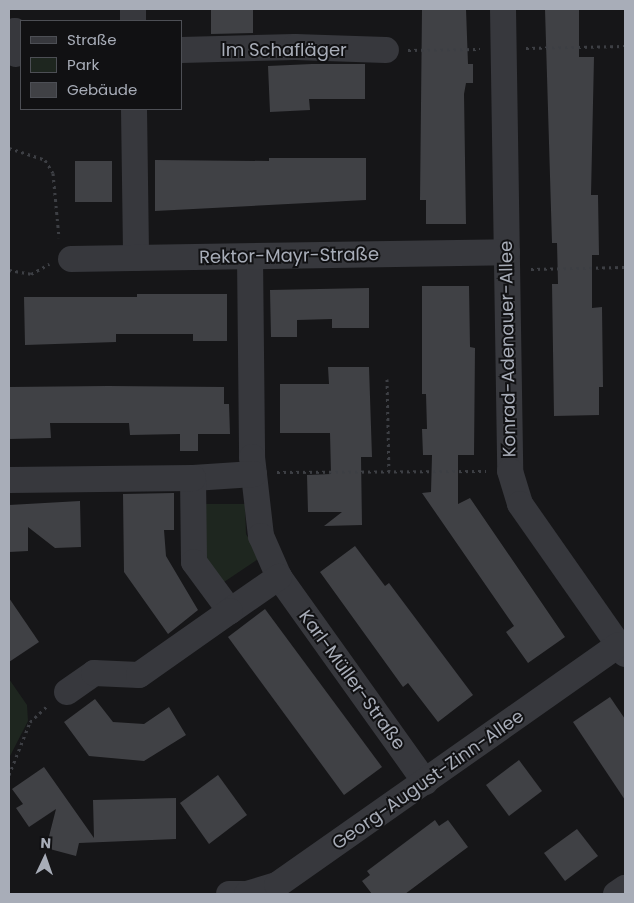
<!DOCTYPE html>
<html>
<head>
<meta charset="utf-8">
<style>
  body { margin:0 }
  #map { position:relative; width:634px; height:903px; overflow:hidden; background:#161618; font-family:Poppins,sans-serif }
  div>[style] { position:absolute }
  .green>* { inset:0; background:#1e261f }
  .building>* { inset:0; background:#404145 }
  .path>* { height:3px; margin-top:-1.5px; transform-origin:0; background:repeating-linear-gradient(90deg,#3d3f44 0 2.5px,transparent 0 6.5px) }
  .minor>* { height:26px; margin:-13px; padding:0 13px; transform-origin:13px; border-radius:13px; background:#37383d }
  span { translate:-50% -50%; white-space:nowrap; text-align:center; line-height:1.15; -webkit-text-stroke:4px #111113; paint-order:stroke }
  .street-label { font-size:18px; color:#a8adb8 }
  .frame { position:absolute; inset:0; border:10px solid #a8adb8; pointer-events:none }
  .legend { position:absolute; left:20px; top:20px; width:162px; height:90px; box-sizing:border-box; background:#111113; border:1px solid #4d4f55; margin:0; padding:6px 9px; list-style:none; font-size:15px; color:#a8adb8 }
  .legend li { display:flex; align-items:center; gap:10px; height:25px }
  .legend b { width:25px; border:1px solid #4d4f55 }
  .north { position:absolute; left:20px; top:833px; width:50px; height:50px; -webkit-text-stroke:4px #111113; paint-order:stroke; rotate:3deg; font-size:14px; font-weight:700; line-height:20px; text-align:center; color:#a8adb8 }
  .north::after { content:''; display:block; margin:auto; width:18px; height:22px; background:#a8adb8; clip-path:polygon(50% 0,100% 100%,50% 72%,0 100%) }
</style>
</head>
<body>
<div id="map">
  <div class="green">
    <div style="clip-path:polygon(205px 504px,245px 504px,246px 534px,261px 557px,221px 584px,205px 561px)"></div>
    <div style="clip-path:polygon(9px 679px,27px 705px,28px 721px,9px 758px)"></div>
  </div>
  <div class="building">
    <div style="clip-path:polygon(211px 9px,253px 9px,253px 33px,211px 34px)"></div>
    <div style="clip-path:polygon(422px 9px,466px 9px,468px 64px,473px 64px,473px 83px,466px 83px,464px 94px,466px 224px,426px 224px,426px 200px,420px 200px)"></div>
    <div style="clip-path:polygon(545px 9px,579px 9px,579px 57px,594px 57px,591px 195px,598px 195px,599px 255px,592px 255px,592px 308px,602px 307px,603px 387px,599px 387px,599px 415px,554px 416px,552px 284px,558px 284px,557px 243px,552px 243px)"></div>
    <div style="clip-path:polygon(312px 64px,365px 64px,365px 99px,309px 99px,310px 110px,270px 112px,268px 66px)"></div>
    <div style="clip-path:polygon(269px 158px,366px 158px,366px 200px,155px 211px,155px 160px,269px 161px)"></div>
    <div style="clip-path:polygon(75px 161px,112px 161px,112px 202px,75px 202px)"></div>
    <div style="clip-path:polygon(422px 286px,469px 286px,470px 347px,475px 348px,474px 455px,458px 455px,458px 504px,470px 498px,565px 637px,528px 663px,506px 632px,514px 626px,422px 493px,431px 492px,432px 455px,423px 455px,422px 429px,427px 429px,426px 394px,422px 394px)"></div>
    <div style="clip-path:polygon(369px 288px,369px 328px,332px 328px,332px 319px,297px 320px,297px 337px,271px 337px,270px 290px)"></div>
    <div style="clip-path:polygon(137px 294px,227px 294px,227px 341px,193px 341px,193px 334px,116px 334px,116px 342px,25px 345px,24px 297px,137px 297px)"></div>
    <div style="clip-path:polygon(328px 367px,369px 367px,372px 457px,361px 457px,362px 525px,324px 526px,342px 512px,308px 512px,307px 475px,331px 474px,330px 433px,280px 433px,280px 384px,329px 384px)"></div>
    <div style="clip-path:polygon(108px 386px,224px 387px,224px 404px,229px 404px,230px 434px,198px 434px,198px 451px,180px 451px,180px 434px,130px 435px,129px 423px,50px 423px,51px 438px,9px 439px,9px 387px)"></div>
    <div style="clip-path:polygon(174px 493px,174px 530px,164px 530px,166px 556px,198px 610px,168px 634px,124px 572px,123px 494px)"></div>
    <div style="clip-path:polygon(80px 501px,81px 547px,55px 548px,28px 527px,28px 551px,9px 552px,9px 505px)"></div>
    <div style="clip-path:polygon(355px 546px,385px 586px,389px 583px,473px 695px,438px 722px,408px 683px,403px 687px,320px 572px)"></div>
    <div style="clip-path:polygon(9px 598px,39px 642px,9px 662px)"></div>
    <div style="clip-path:polygon(265px 609px,382px 767px,344px 795px,228px 637px)"></div>
    <div style="clip-path:polygon(610px 697px,625px 719px,625px 800px,573px 722px)"></div>
    <div style="clip-path:polygon(95px 699px,113px 722px,144px 724px,169px 707px,186px 735px,144px 761px,89px 756px,64px 722px)"></div>
    <div style="clip-path:polygon(519px 760px,542px 791px,509px 816px,486px 785px)"></div>
    <div style="clip-path:polygon(44px 767px,94px 838px,93px 800px,176px 798px,176px 839px,79px 843px,76px 856px,46px 848px,56px 809px,29px 827px,16px 808px,23px 804px,12px 789px)"></div>
    <div style="clip-path:polygon(218px 775px,247px 815px,209px 844px,180px 803px)"></div>
    <div style="clip-path:polygon(435px 820px,439px 826px,448px 820px,468px 847px,405px 894px,372px 894px,362px 881px,370px 875px,367px 871px)"></div>
    <div style="clip-path:polygon(577px 829px,598px 856px,565px 881px,544px 853px)"></div>
  </div>
  <div class="path">
    <div style="left:526px;top:48px;width:99px;rotate:-1.2deg"></div>
    <div style="left:408px;top:50px;width:72px;rotate:-0.8deg"></div>
    <div style="left:9px;top:148px;width:38px;rotate:18deg"></div>
    <div style="left:45px;top:160px;width:15px;rotate:58deg"></div>
    <div style="left:53px;top:173px;width:65px;rotate:84.7deg"></div>
    <div style="left:531px;top:269px;width:94px;rotate:-1.2deg"></div>
    <div style="left:9px;top:270px;width:22px;rotate:10deg"></div>
    <div style="left:31px;top:274px;width:21px;rotate:-29deg"></div>
    <div style="left:387px;top:379px;width:92px;rotate:88.8deg"></div>
    <div style="left:277px;top:472px;width:209px;rotate:-0.3deg"></div>
    <div style="left:9px;top:775px;width:57px;rotate:-68.4deg"></div>
    <div style="left:30px;top:722px;width:25px;rotate:-43deg"></div>
  </div>
  <div class="minor">
    <div style="left:133px;top:9px;width:12px;rotate:90deg"></div>
    <div style="left:503px;top:9px;width:462px;rotate:89.1deg"></div>
    <div style="left:510px;top:471px;width:34px;rotate:73deg"></div>
    <div style="left:520px;top:504px;width:183px;rotate:55deg"></div>
    <div style="left:9px;top:32px;width:6px;rotate:-9deg"></div>
    <div style="left:15px;top:31px;width:23px;rotate:88deg"></div>
    <div style="left:181px;top:50px;width:114px;rotate:-1.5deg"></div>
    <div style="left:295px;top:47px;width:91px;rotate:1.9deg"></div>
    <div style="left:134px;top:109px;width:149px;rotate:89.2deg"></div>
    <div style="left:250px;top:257px;width:200px;rotate:89.4deg"></div>
    <div style="left:252px;top:457px;width:80px;rotate:83.5deg"></div>
    <div style="left:261px;top:536px;width:45px;rotate:66.3deg"></div>
    <div style="left:279px;top:577px;width:252px;rotate:54.5deg"></div>
    <div style="left:71px;top:259px;width:436px;rotate:-0.9deg"></div>
    <div style="left:254px;top:474px;width:61px;rotate:176.2deg"></div>
    <div style="left:193px;top:478px;width:84px;rotate:89.3deg"></div>
    <div style="left:194px;top:562px;width:61px;rotate:53.7deg"></div>
    <div style="left:230px;top:611px;width:60px;rotate:-34.8deg"></div>
    <div style="left:9px;top:480px;width:184px;rotate:-0.6deg"></div>
    <div style="left:67px;top:692px;width:33px;rotate:-35deg"></div>
    <div style="left:94px;top:673px;width:45px;rotate:2.5deg"></div>
    <div style="left:139px;top:675px;width:111px;rotate:-35.1deg"></div>
    <div style="left:229px;top:894px;width:18px"></div>
    <div style="left:247px;top:894px;width:31px;rotate:-17deg"></div>
    <div style="left:277px;top:885px;width:417px;rotate:-35.1deg"></div>
    <div style="left:616px;top:894px;width:11px;rotate:-34deg"></div>
  </div>
  <div class="street-label">
    <span style="left:284px;top:50px">Im Schafläger</span>
    <span style="left:289px;top:256px;rotate:-1deg">Rektor-Mayr-Straße</span>
    <span style="left:508px;top:349px;rotate:-91deg">Konrad-Adenauer-Allee</span>
    <span style="left:352px;top:680px;rotate:54deg">Karl-Müller-Straße</span>
    <span style="left:428px;top:780px;rotate:-35deg">Georg-August-Zinn-Allee</span>
  </div>
  <div class="frame"></div>
  <ul class="legend">
  <li><b style="height:6px;background:#37383d"></b>Straße</li>
  <li><b style="height:14px;background:#1e261f"></b>Park</li>
  <li><b style="height:14px;background:#404145"></b>Gebäude</li>
  </ul>
  <div class="north">N</div>
</div>
</body>
</html>
